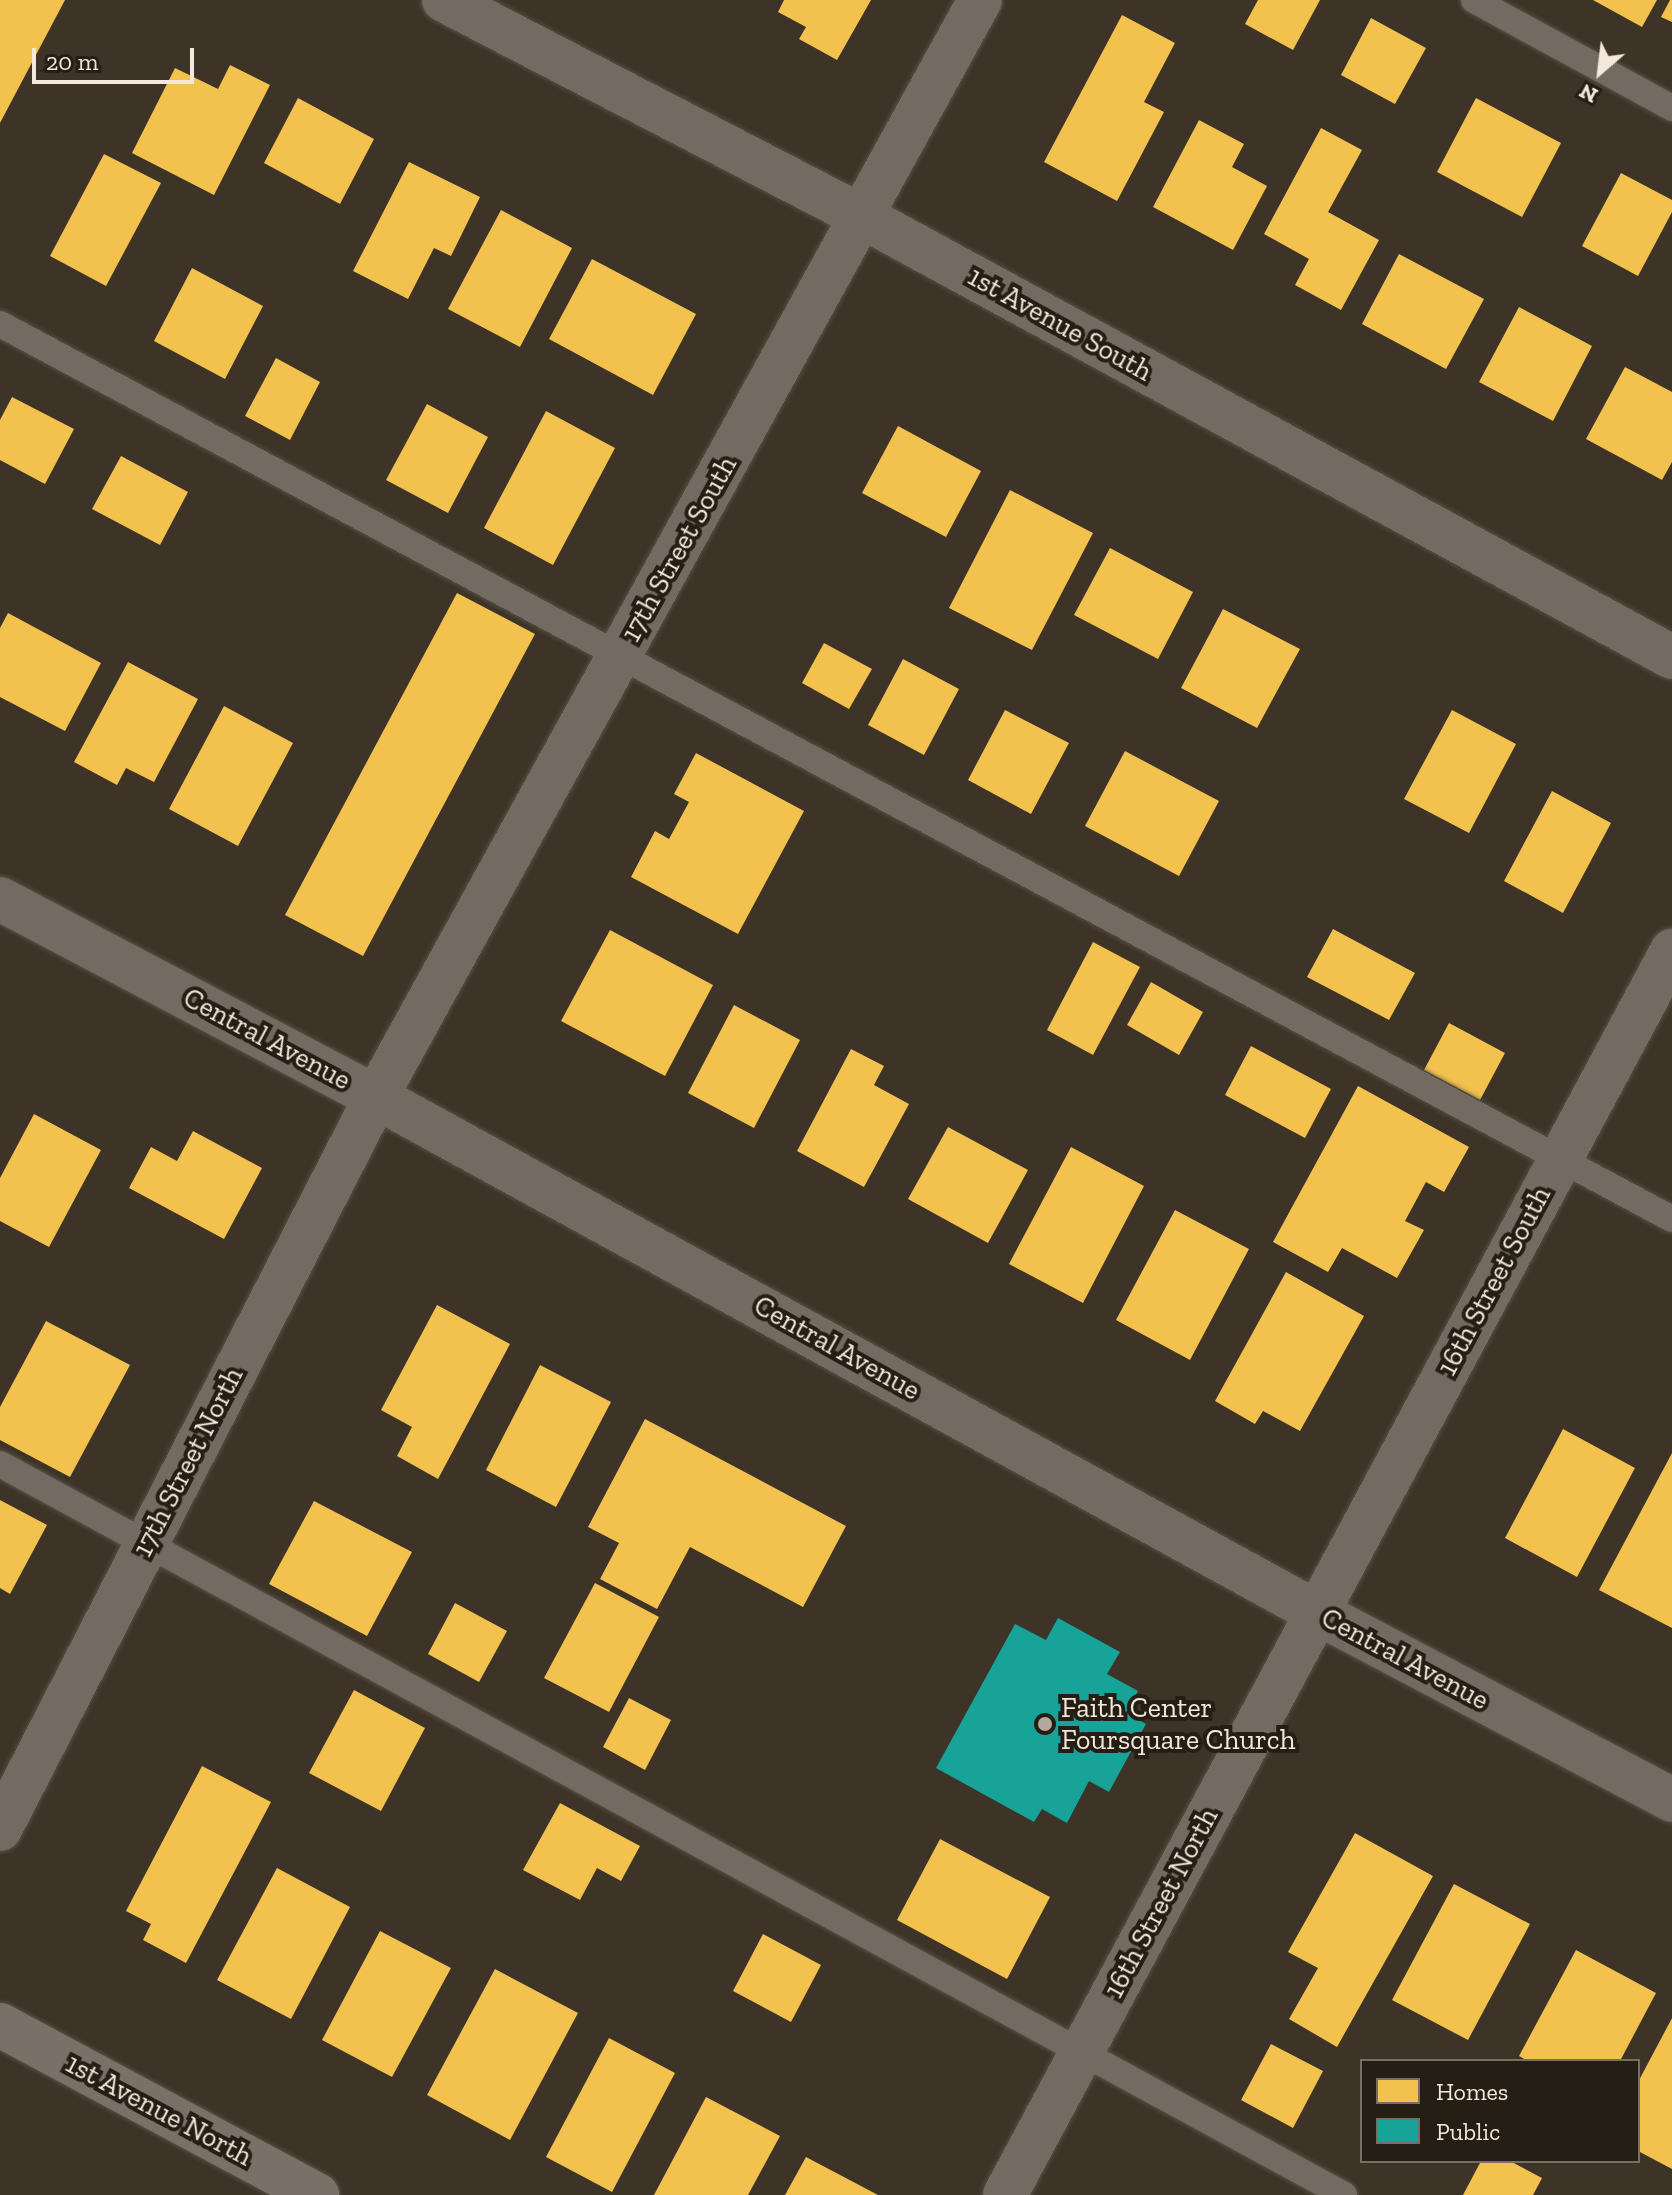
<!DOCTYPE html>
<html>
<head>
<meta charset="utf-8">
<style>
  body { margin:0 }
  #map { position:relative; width:1672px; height:2195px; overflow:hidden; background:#3d3327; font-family:"Zilla Slab",serif }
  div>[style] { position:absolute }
  .homes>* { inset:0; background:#f2c14e }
  .public>* { inset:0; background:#17a398 }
  .roads { filter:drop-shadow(0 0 2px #585045) drop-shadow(0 0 2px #585045) }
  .service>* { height:26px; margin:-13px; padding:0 13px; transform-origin:13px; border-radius:13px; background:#736b62 }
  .minor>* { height:44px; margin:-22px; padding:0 22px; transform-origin:22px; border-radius:22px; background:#736b62 }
  .tertiary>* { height:44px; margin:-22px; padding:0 22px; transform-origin:22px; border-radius:22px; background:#736b62 }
  .secondary>* { height:44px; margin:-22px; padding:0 22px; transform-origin:22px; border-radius:22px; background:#7b7068 }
  .dots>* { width:22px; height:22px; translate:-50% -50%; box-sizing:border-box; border:4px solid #251e14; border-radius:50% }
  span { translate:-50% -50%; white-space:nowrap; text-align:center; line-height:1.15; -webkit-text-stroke:8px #251e14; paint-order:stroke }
  .street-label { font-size:28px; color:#f3e8db }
  .poi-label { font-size:28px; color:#f3e8db }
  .left { translate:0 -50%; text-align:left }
  .legend { position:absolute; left:1360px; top:2059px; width:280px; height:104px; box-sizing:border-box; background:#251e14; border:2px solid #776f64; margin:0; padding:10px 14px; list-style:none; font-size:24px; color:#f3e8db }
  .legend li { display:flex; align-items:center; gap:16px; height:40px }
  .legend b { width:40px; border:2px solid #776f64 }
  .north { position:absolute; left:1560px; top:32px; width:80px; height:80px; -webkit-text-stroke:6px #251e14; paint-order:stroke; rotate:208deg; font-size:22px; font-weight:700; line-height:32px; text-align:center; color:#f3e8db }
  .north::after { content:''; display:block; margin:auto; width:28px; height:36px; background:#f3e8db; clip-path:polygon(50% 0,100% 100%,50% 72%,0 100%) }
  .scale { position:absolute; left:32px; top:48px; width:162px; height:36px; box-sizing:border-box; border:4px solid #f3e8db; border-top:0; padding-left:10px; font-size:24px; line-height:28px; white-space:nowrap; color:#f3e8db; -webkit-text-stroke:6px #251e14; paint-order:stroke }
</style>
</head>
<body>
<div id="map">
  <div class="homes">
    <div style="clip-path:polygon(0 0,65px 0,0 123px)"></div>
    <div style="clip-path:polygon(784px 0,871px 0,837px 60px,799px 39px,806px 27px,778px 12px)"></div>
    <div style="clip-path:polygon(1258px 0,1320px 0,1293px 50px,1245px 24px)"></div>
    <div style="clip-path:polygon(1593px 0,1657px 0,1642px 27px)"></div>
    <div style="clip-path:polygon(1670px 0,1672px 0,1672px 22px,1661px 17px)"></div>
    <div style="clip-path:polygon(1122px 15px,1175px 43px,1144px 102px,1164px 112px,1117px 201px,1044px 162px)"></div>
    <div style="clip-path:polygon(1371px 18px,1426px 48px,1395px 104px,1341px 75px)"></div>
    <div style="clip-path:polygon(230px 65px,270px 85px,214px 195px,132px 153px,175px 68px,218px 89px)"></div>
    <div style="clip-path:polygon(298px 98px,374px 139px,340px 204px,264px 163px)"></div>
    <div style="clip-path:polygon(1476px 98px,1561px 143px,1522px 217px,1437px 172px)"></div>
    <div style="clip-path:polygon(1199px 120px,1244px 144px,1232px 167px,1267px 186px,1233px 250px,1153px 207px)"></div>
    <div style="clip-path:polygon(1321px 128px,1362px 150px,1328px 212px,1379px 240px,1341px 310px,1295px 285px,1309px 259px,1264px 234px)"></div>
    <div style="clip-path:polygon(104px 154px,161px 183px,106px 286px,50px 256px)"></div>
    <div style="clip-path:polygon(409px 162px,480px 197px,451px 256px,434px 248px,408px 299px,353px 271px)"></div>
    <div style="clip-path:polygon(1621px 173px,1672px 200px,1672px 212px,1638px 276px,1582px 246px)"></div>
    <div style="clip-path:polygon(501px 210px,572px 248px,520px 347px,448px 309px)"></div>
    <div style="clip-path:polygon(1399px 254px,1484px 299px,1446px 369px,1362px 324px)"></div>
    <div style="clip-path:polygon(592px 259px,696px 314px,653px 395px,549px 339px)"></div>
    <div style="clip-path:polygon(192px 268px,263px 306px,225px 379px,154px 341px)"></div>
    <div style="clip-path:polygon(1519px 307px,1592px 346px,1553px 421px,1479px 382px)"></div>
    <div style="clip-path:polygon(276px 358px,320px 382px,290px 440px,245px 416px)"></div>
    <div style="clip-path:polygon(1625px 367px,1672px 392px,1672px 462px,1662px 480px,1586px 439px)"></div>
    <div style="clip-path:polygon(12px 397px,74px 429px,45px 484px,0 460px,0 420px)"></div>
    <div style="clip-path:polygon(427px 404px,488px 437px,448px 513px,386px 480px)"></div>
    <div style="clip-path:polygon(546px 411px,615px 448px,553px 565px,484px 528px)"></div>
    <div style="clip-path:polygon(898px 426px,981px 471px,946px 537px,862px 493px)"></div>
    <div style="clip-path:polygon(121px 456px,188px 492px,160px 545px,92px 509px)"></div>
    <div style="clip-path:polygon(1010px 490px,1093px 533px,1032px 650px,949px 608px)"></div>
    <div style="clip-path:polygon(1110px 548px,1193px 592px,1158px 659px,1074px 615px)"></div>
    <div style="clip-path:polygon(457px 593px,535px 634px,363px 956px,285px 915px)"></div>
    <div style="clip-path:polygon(1223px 609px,1300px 649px,1257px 728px,1181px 688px)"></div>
    <div style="clip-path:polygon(8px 613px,101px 663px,65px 731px,0 697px,0 628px)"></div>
    <div style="clip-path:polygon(824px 643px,872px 669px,849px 709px,802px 683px)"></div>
    <div style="clip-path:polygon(903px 659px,959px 689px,924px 755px,868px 725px)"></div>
    <div style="clip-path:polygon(128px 662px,198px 699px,154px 782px,126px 768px,117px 785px,74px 762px)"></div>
    <div style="clip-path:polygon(224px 706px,293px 743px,238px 846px,169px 809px)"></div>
    <div style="clip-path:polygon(1005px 710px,1069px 743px,1031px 814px,968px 780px)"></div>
    <div style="clip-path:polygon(1452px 710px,1516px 744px,1469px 833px,1404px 799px)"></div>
    <div style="clip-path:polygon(1125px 751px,1219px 801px,1179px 876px,1085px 826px)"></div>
    <div style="clip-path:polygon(696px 753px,804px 811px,738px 934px,631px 877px,655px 831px,669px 839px,689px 802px,674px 794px)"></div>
    <div style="clip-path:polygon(1552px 791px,1611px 823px,1563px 913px,1504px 881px)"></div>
    <div style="clip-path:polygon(1333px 929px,1415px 973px,1389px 1020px,1307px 977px)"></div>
    <div style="clip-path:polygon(610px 930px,713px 985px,665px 1076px,561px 1021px)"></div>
    <div style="clip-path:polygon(1093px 942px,1140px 967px,1093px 1055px,1047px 1030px)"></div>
    <div style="clip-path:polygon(1151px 982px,1203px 1012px,1179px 1055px,1127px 1025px)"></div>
    <div style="clip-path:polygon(734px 1005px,800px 1040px,754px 1128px,688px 1093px)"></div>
    <div style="clip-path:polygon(1449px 1023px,1505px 1053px,1480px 1100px,1424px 1070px)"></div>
    <div style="clip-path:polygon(1251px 1046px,1331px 1089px,1305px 1138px,1225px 1095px)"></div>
    <div style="clip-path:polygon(851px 1049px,884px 1066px,874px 1085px,909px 1104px,864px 1187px,797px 1151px)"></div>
    <div style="clip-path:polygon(1358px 1086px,1469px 1147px,1444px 1192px,1426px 1182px,1405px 1221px,1424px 1230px,1397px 1278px,1342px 1248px,1328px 1272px,1273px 1242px)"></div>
    <div style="clip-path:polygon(34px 1114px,101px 1150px,49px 1247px,0 1221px,0 1178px)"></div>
    <div style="clip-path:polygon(948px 1127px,1028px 1170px,988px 1243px,908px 1199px)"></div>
    <div style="clip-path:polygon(193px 1131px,262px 1168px,224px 1239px,129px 1188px,151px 1147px,177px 1161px)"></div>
    <div style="clip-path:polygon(1071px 1147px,1144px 1186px,1083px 1303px,1009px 1264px)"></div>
    <div style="clip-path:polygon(1175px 1210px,1249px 1249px,1190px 1360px,1116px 1320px)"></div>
    <div style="clip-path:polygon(1286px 1272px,1364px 1316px,1300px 1431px,1263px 1411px,1255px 1424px,1215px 1401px)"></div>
    <div style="clip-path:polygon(437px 1305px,510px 1344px,438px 1479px,397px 1456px,412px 1427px,381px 1410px)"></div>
    <div style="clip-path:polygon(46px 1321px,130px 1365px,70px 1477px,0 1440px,0 1407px)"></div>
    <div style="clip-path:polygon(540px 1365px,611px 1402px,556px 1507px,486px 1470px)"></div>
    <div style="clip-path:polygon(645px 1419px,846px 1526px,803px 1607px,690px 1547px,657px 1609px,600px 1579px,619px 1543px,588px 1527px)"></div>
    <div style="clip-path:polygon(1563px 1429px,1635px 1468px,1577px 1577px,1505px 1538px)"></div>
    <div style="clip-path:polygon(1672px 1453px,1672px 1628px,1599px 1590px)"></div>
    <div style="clip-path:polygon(0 1500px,47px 1525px,10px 1594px,0 1588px)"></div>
    <div style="clip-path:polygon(314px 1501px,412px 1552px,367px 1636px,269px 1584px)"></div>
    <div style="clip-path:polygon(595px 1583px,659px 1617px,609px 1712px,544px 1678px)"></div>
    <div style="clip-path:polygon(455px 1603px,507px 1631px,479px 1682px,428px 1654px)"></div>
    <div style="clip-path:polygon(354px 1690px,425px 1728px,381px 1811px,309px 1773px)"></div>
    <div style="clip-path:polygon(629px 1698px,671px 1720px,645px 1770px,603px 1747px)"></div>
    <div style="clip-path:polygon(202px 1766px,271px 1802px,186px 1963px,143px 1940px,151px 1924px,126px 1911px)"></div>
    <div style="clip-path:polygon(560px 1803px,640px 1846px,621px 1881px,597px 1868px,580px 1900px,523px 1870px)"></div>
    <div style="clip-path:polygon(1355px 1833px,1433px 1876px,1337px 2047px,1289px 2019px,1318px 1968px,1288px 1952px)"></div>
    <div style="clip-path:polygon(940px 1839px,1050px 1897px,1007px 1979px,897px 1920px)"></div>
    <div style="clip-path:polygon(277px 1868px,350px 1907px,291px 2019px,217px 1980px)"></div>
    <div style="clip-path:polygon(1454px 1884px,1530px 1924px,1468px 2040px,1392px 2000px)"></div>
    <div style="clip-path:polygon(380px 1931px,451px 1968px,392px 2077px,322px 2040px)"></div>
    <div style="clip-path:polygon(763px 1934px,821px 1965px,791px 2022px,733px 1991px)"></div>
    <div style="clip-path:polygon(1576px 1950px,1656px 1993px,1620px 2061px,1528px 2061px,1519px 2056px)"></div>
    <div style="clip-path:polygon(495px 1969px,578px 2013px,510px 2140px,427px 2095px)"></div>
    <div style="clip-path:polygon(1672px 2018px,1672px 2169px,1638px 2151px,1638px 2082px)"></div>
    <div style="clip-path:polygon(609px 2038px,675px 2073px,612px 2192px,546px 2157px)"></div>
    <div style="clip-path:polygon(1271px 2044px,1323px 2071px,1293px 2128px,1241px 2100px)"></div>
    <div style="clip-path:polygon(706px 2097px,780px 2136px,748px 2195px,654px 2195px)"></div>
    <div style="clip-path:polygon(806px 2157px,878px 2195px,785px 2195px)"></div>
    <div style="clip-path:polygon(1481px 2161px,1510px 2161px,1542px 2178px,1533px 2195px,1463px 2195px)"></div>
  </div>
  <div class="public">
    <div style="clip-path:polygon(1058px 1618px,1120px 1652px,1107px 1674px,1138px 1691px,1126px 1713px,1146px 1724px,1109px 1792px,1089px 1781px,1067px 1823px,1042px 1809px,1034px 1822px,936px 1768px,1015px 1624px,1046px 1640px)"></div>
  </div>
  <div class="roads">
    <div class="service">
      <div style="left:1474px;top:0;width:226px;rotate:28.6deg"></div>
      <div style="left:0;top:324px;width:1896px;rotate:28.16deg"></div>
      <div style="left:0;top:1464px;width:1530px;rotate:28.54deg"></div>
    </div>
    <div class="minor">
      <div style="left:444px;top:0;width:472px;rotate:27.4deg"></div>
      <div style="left:863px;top:217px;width:921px;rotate:28.54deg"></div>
      <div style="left:0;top:1829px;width:823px;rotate:-62.81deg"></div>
      <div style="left:376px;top:1097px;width:1252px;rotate:-61.16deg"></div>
      <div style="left:1005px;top:2195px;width:1412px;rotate:-61.8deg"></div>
    </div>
    <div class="tertiary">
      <div style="left:0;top:899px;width:425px;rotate:27.8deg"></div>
      <div style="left:376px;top:1097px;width:1072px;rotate:28.72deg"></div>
      <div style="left:1316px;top:1612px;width:403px;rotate:27.8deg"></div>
    </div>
    <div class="secondary">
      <div style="left:0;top:2025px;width:360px;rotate:28.2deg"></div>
    </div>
  </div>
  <div class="dots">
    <div style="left:1045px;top:1724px;background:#b3a99c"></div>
  </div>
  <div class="street-label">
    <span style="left:1060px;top:324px;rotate:29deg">1st Avenue South</span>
    <span style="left:679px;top:549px;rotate:-61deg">17th Street South</span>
    <span style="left:267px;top:1039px;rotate:28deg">Central Avenue</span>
    <span style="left:1494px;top:1281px;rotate:-62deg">16th Street South</span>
    <span style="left:837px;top:1348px;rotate:29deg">Central Avenue</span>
    <span style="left:188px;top:1462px;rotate:-63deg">17th Street North</span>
    <span style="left:1405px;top:1659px;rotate:28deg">Central Avenue</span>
    <span style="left:1161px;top:1903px;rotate:-62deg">16th Street North</span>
    <span style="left:159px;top:2110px;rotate:28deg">1st Avenue North</span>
  </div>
  <div class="poi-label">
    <span class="left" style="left:1061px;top:1724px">Faith Center<br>Foursquare Church</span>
  </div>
  <ul class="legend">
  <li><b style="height:22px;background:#f2c14e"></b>Homes</li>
  <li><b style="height:22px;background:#17a398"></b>Public</li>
  </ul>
  <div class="north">N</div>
  <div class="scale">20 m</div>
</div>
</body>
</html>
